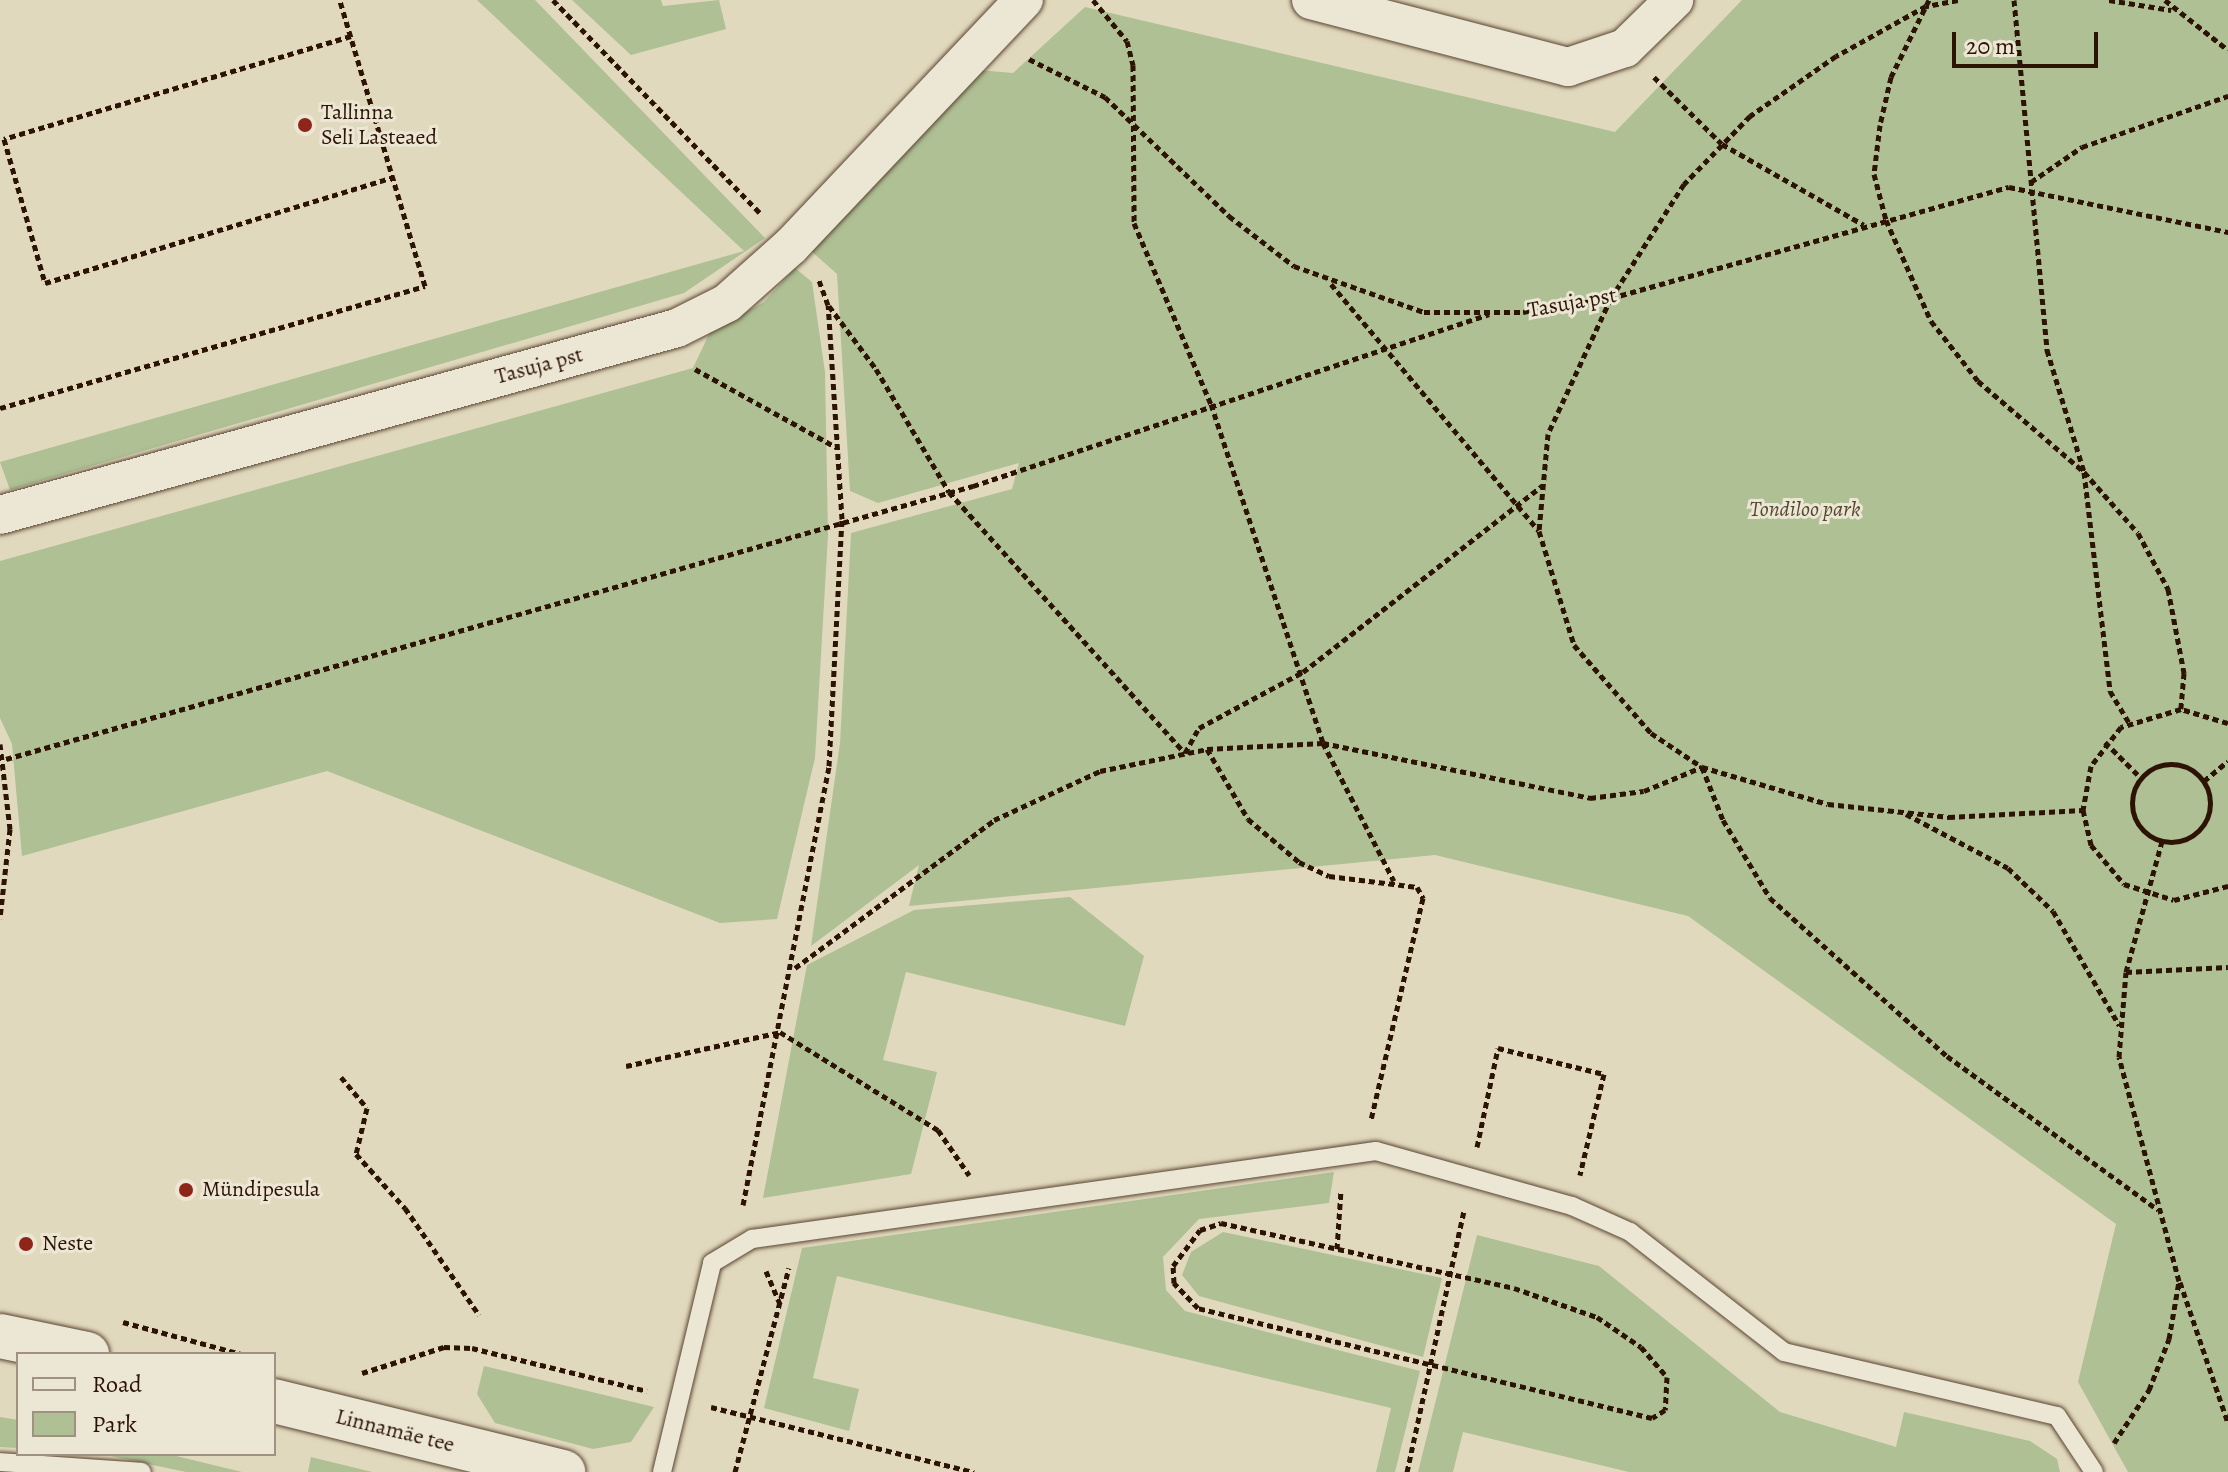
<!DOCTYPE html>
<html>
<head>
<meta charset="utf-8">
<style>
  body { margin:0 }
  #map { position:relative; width:2228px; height:1472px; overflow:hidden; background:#e1d9bd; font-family:Alegreya,serif }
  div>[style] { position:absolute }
  .green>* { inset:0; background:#aec094 }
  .path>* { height:5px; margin-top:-2.5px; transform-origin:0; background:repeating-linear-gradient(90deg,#2d1304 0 6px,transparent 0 10px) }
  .path>.ring { margin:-2.5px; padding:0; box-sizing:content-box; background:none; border:5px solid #2d1304; border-radius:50% }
  .roads { filter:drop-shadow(0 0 2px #5a4432) drop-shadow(0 0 2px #5a4432) }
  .lane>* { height:18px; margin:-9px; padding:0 9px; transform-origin:9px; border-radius:9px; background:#ece6d4 }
  .street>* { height:38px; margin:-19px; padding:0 19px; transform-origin:19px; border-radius:19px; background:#ece6d4 }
  .secondary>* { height:44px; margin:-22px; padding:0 22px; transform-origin:22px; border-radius:22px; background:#ece6d4 }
  .dots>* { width:22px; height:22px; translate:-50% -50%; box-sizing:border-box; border:4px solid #ece6d4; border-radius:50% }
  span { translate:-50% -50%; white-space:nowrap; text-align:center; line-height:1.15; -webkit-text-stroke:6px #ece6d4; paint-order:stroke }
  .poi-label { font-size:22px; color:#2d1304 }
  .left { translate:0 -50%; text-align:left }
  .street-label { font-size:22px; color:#2d1304 }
  .park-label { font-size:22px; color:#54472f; font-style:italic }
  .legend { position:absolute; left:16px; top:1352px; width:260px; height:104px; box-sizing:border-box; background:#ece6d4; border:2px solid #a09281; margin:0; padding:10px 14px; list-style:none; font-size:24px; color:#2d1304 }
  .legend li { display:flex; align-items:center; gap:16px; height:40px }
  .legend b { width:40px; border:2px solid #a09281 }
  .scale { position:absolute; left:1952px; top:32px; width:146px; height:36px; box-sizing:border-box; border:4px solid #2d1304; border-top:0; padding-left:10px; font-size:24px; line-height:28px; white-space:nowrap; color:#2d1304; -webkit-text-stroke:6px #ece6d4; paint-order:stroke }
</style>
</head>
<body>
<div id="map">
  <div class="green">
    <div style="clip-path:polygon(477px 0,535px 0,765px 238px,684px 293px,10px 490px,0 462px,744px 251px)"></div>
    <div style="clip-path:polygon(572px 0,661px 0,663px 6px,719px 0,726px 29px,631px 55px)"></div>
    <div style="clip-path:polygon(1742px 0,2228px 0,2228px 1472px,2128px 1472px,2078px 1382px,2116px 1224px,1688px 916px,1435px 855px,909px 906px,919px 865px,811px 946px,840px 743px,851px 533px,1012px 489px,1019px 463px,878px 503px,850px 491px,837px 274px,810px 250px,978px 70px,1013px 73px,1085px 7px,1615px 132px)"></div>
    <div style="clip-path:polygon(795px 268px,812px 282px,825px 372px,828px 535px,815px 758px,777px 919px,720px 923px,327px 771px,22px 856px,12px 744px,0 718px,0 561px,693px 368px,710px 332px,764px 302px)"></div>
    <div style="clip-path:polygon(1070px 897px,1144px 956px,1125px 1026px,906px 972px,883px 1060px,937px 1072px,911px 1174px,763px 1198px,807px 965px,914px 910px)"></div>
    <div style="clip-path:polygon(1334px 1172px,1329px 1203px,1199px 1219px,1163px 1257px,1166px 1290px,1185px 1311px,1420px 1371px,1395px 1472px,1376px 1472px,1391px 1408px,837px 1276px,813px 1378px,859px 1389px,849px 1431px,764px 1408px,802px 1248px)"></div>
    <div style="clip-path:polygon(1223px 1232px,1442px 1278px,1423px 1357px,1199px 1296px,1182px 1275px,1191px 1252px)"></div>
    <div style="clip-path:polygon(1477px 1235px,1599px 1266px,1780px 1412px,1896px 1447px,1904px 1412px,2030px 1441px,2057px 1459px,2060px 1472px,1629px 1472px,1463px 1432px,1453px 1472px,1418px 1472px)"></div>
    <div style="clip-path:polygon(484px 1366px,654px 1407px,631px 1442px,593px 1449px,495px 1423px,477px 1394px)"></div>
    <div style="clip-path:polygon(0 1417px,18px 1420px,18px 1448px,0 1447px)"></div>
    <div style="clip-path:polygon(101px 1454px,168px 1454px,242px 1472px,186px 1472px)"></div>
    <div style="clip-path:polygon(311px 1457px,372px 1472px,308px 1472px)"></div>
  </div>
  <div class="path">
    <div style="left:553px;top:0;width:298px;rotate:45.8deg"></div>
    <div style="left:1093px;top:0;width:53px;rotate:50.3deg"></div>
    <div style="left:1127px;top:41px;width:25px;rotate:76deg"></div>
    <div style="left:1133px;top:65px;width:158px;rotate:89.6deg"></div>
    <div style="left:1134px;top:223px;width:197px;rotate:67deg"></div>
    <div style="left:1211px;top:404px;width:357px;rotate:71.7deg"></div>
    <div style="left:1323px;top:743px;width:155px;rotate:62.8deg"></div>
    <div style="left:1929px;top:0;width:86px;rotate:116.3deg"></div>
    <div style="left:1891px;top:77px;width:49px;rotate:102.9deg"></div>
    <div style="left:1880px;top:125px;width:49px;rotate:97deg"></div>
    <div style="left:1874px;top:174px;width:48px;rotate:75.4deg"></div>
    <div style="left:1886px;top:220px;width:111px;rotate:66deg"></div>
    <div style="left:1931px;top:321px;width:76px;rotate:51.9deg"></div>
    <div style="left:1978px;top:381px;width:140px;rotate:40.6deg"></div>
    <div style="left:2084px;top:472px;width:81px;rotate:48.5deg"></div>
    <div style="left:2138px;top:533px;width:64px;rotate:61.8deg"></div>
    <div style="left:2168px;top:589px;width:86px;rotate:79.2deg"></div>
    <div style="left:2184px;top:673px;width:36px;rotate:95deg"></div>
    <div style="left:1958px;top:0;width:33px;rotate:169deg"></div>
    <div style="left:1926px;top:6px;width:103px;rotate:150.9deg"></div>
    <div style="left:1836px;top:56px;width:105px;rotate:145.1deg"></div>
    <div style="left:1750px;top:116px;width:95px;rotate:134.1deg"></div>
    <div style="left:1684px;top:184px;width:135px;rotate:122.6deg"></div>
    <div style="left:1611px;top:298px;width:150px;rotate:114.9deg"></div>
    <div style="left:1548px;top:434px;width:97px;rotate:95.3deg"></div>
    <div style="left:1539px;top:531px;width:119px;rotate:72.9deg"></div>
    <div style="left:1574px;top:645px;width:117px;rotate:48.8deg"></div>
    <div style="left:1651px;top:733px;width:61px;rotate:33.7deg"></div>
    <div style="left:1702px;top:767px;width:57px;rotate:68.4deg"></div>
    <div style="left:1723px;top:820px;width:91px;rotate:58.9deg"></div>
    <div style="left:1770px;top:898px;width:237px;rotate:41.8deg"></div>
    <div style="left:1947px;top:1056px;width:261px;rotate:36.1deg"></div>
    <div style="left:2014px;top:0;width:352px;rotate:84.6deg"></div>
    <div style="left:2047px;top:350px;width:127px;rotate:73.1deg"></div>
    <div style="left:2084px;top:472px;width:221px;rotate:83.2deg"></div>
    <div style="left:2110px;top:691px;width:37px;rotate:59deg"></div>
    <div style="left:2109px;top:0;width:63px;rotate:9.2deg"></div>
    <div style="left:2165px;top:0;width:80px;rotate:38.4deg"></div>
    <div style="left:351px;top:36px;width:362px;rotate:163.5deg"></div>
    <div style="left:4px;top:139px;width:150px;rotate:74.1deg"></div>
    <div style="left:45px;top:283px;width:364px;rotate:-16.9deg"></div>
    <div style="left:1029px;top:59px;width:85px;rotate:26.6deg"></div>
    <div style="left:1105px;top:97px;width:172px;rotate:43.8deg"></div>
    <div style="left:1229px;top:216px;width:82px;rotate:37.6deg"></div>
    <div style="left:1294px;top:266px;width:138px;rotate:19.5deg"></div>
    <div style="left:1424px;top:312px;width:99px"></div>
    <div style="left:1523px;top:312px;width:89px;rotate:-9deg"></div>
    <div style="left:1611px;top:298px;width:413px;rotate:-15.6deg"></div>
    <div style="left:2009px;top:187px;width:224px;rotate:11.6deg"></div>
    <div style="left:1654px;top:77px;width:95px;rotate:44.6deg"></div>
    <div style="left:1722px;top:144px;width:163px;rotate:29.7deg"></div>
    <div style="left:2031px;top:182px;width:62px;rotate:-34.5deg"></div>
    <div style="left:2082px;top:147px;width:155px;rotate:-19.3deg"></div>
    <div style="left:1331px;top:284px;width:322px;rotate:49.9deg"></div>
    <div style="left:829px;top:306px;width:79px;rotate:53.3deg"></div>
    <div style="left:876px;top:369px;width:143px;rotate:59.3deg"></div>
    <div style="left:949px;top:492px;width:352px;rotate:47.9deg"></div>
    <div style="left:1185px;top:753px;width:29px;rotate:-61deg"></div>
    <div style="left:1199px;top:728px;width:118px;rotate:-28.3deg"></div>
    <div style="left:1303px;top:672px;width:304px;rotate:-37.9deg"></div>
    <div style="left:695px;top:369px;width:161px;rotate:29deg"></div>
    <div style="left:0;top:408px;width:442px;rotate:-16deg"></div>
    <div style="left:425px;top:286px;width:298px;rotate:-106.6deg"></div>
    <div style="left:2228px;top:723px;width:49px;rotate:-163.4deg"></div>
    <div style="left:2181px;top:709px;width:63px;rotate:163.3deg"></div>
    <div style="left:2121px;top:727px;width:49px;rotate:127.6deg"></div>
    <div style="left:2091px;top:766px;width:45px;rotate:100.3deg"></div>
    <div style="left:2083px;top:810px;width:36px;rotate:77deg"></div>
    <div style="left:2091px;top:845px;width:51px;rotate:49.8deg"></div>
    <div style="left:2124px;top:884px;width:52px;rotate:17.7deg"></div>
    <div style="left:2174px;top:900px;width:56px;rotate:-14.5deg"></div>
    <div style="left:2105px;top:742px;width:51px;rotate:45deg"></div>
    <div style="left:0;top:744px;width:86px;rotate:83.3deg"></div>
    <div style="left:10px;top:829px;width:90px;rotate:96.4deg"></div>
    <div style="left:1207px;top:749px;width:81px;rotate:59.6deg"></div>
    <div style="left:1248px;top:819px;width:67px;rotate:40.1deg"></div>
    <div style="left:1299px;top:862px;width:33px;rotate:25deg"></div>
    <div style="left:1329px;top:876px;width:89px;rotate:7.1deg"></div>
    <div style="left:1417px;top:887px;width:13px;rotate:61deg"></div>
    <div style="left:1423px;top:898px;width:228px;rotate:103.2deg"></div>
    <div style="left:6px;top:759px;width:1005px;rotate:-15.77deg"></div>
    <div style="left:973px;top:486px;width:544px;rotate:-18.43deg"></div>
    <div class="ring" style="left:2132px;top:764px;width:73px;height:73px"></div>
    <div style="left:2204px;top:781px;width:31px;rotate:-40deg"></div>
    <div style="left:1906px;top:814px;width:115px;rotate:27.9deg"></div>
    <div style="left:2008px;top:868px;width:62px;rotate:43.7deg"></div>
    <div style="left:2053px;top:911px;width:132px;rotate:59.9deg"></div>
    <div style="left:795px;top:968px;width:248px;rotate:-36.6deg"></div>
    <div style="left:994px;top:820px;width:117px;rotate:-24.8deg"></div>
    <div style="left:1100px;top:771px;width:109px;rotate:-11.6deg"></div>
    <div style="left:1207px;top:749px;width:116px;rotate:-3deg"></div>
    <div style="left:1323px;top:743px;width:273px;rotate:11.6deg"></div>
    <div style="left:1590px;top:798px;width:54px;rotate:-7.4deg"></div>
    <div style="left:1644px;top:791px;width:63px;rotate:-22.5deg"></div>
    <div style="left:1702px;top:767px;width:131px;rotate:16.4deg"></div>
    <div style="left:1828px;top:804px;width:122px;rotate:6.1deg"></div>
    <div style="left:1949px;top:817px;width:134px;rotate:-3deg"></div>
    <div style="left:2126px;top:972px;width:102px;rotate:-2.8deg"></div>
    <div style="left:626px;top:1066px;width:158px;rotate:-12.4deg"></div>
    <div style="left:780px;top:1032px;width:186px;rotate:31.8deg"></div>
    <div style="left:938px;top:1130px;width:55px;rotate:55.4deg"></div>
    <div style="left:341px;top:1077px;width:40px;rotate:50deg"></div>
    <div style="left:367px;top:1108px;width:47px;rotate:103.4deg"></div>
    <div style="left:356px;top:1154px;width:73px;rotate:47.8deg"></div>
    <div style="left:405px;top:1208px;width:130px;rotate:55.3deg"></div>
    <div style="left:1477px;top:1147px;width:101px;rotate:-78deg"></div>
    <div style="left:1498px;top:1048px;width:109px;rotate:13.8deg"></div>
    <div style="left:1604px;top:1074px;width:104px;rotate:103.4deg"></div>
    <div style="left:743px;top:1205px;width:447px;rotate:-78.9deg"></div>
    <div style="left:829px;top:766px;width:247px;rotate:-87deg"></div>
    <div style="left:842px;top:519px;width:214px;rotate:-93.7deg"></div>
    <div style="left:828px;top:305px;width:29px;rotate:-110deg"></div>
    <div style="left:1221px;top:1223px;width:300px;rotate:12.5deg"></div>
    <div style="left:1514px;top:1288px;width:88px;rotate:19.3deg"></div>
    <div style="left:1597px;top:1317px;width:53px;rotate:34.3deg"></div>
    <div style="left:1641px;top:1347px;width:40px;rotate:49deg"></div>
    <div style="left:1667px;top:1377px;width:33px;rotate:93deg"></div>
    <div style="left:1665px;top:1410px;width:15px;rotate:148deg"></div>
    <div style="left:1652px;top:1418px;width:467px;rotate:-166.4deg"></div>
    <div style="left:1198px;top:1308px;width:35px;rotate:-134deg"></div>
    <div style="left:1174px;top:1283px;width:17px;rotate:-93deg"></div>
    <div style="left:1173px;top:1266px;width:45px;rotate:-53.1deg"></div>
    <div style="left:1200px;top:1230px;width:22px;rotate:-18deg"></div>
    <div style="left:1337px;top:1249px;width:59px;rotate:-86.1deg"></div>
    <div style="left:766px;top:1271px;width:36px;rotate:67deg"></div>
    <div style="left:2180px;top:1282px;width:149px;rotate:71.2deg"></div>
    <div style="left:123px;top:1322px;width:123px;rotate:15.1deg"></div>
    <div style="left:362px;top:1373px;width:86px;rotate:-17.6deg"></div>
    <div style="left:444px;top:1347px;width:28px;rotate:2deg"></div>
    <div style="left:472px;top:1348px;width:180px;rotate:13.8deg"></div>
    <div style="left:711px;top:1407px;width:271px;rotate:13.9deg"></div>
    <div style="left:2114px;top:1443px;width:64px;rotate:-56.6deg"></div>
    <div style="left:2149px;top:1390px;width:55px;rotate:-68.6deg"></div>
    <div style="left:2169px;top:1339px;width:59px;rotate:-80.2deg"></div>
    <div style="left:2179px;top:1281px;width:232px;rotate:-105deg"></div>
    <div style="left:2119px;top:1057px;width:85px;rotate:-85.3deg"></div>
    <div style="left:2126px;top:972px;width:136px;rotate:-74.6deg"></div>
    <div style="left:735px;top:1472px;width:211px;rotate:-75.2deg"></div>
    <div style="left:1407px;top:1472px;width:267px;rotate:-77.7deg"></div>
  </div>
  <div class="roads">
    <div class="lane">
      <div style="left:0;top:1462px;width:142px;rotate:4deg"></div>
      <div style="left:662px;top:1472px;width:215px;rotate:-76.5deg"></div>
      <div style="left:712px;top:1263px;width:47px;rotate:-31deg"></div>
      <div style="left:752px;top:1239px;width:630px;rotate:-8.03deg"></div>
      <div style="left:1376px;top:1151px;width:204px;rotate:15.7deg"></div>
      <div style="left:1572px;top:1206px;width:64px;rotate:24.1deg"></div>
      <div style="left:1630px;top:1232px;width:195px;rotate:37.9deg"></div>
      <div style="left:1784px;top:1352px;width:280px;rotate:13.2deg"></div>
      <div style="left:2057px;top:1416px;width:67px;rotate:56.5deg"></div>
    </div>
    <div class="street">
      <div style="left:1311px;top:0;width:266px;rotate:14.6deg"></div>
      <div style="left:1568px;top:67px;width:60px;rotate:-18.4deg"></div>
      <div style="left:1625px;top:48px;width:69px;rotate:-44.4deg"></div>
      <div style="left:0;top:515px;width:702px;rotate:-15.44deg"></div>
      <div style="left:677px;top:328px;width:56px;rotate:-26.6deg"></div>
      <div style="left:727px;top:303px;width:86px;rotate:-41.7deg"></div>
      <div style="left:791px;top:246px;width:339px;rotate:-46.6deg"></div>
    </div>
    <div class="secondary">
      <div style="left:0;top:1336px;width:89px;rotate:11.7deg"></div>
      <div style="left:274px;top:1401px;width:298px;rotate:13.8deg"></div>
    </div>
  </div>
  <div class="dots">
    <div style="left:305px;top:125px;background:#8f2418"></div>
    <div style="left:186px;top:1190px;background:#8f2418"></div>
    <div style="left:26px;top:1244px;background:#8f2418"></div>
  </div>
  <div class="poi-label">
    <span class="left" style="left:321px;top:125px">Tallinna<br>Seli Lasteaed</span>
    <span class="left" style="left:202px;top:1190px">Mündipesula</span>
    <span class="left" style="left:42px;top:1244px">Neste</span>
  </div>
  <div class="street-label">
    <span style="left:1572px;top:303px;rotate:-10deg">Tasuja pst</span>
    <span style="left:539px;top:366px;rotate:-15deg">Tasuja pst</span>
    <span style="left:395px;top:1431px;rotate:14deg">Linnamäe tee</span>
  </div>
  <div class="park-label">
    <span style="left:1805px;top:510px">Tondiloo park</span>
  </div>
  <ul class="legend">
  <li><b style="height:10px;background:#ece6d4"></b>Road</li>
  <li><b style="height:22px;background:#aec094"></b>Park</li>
  </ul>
  <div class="scale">20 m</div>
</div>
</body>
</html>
